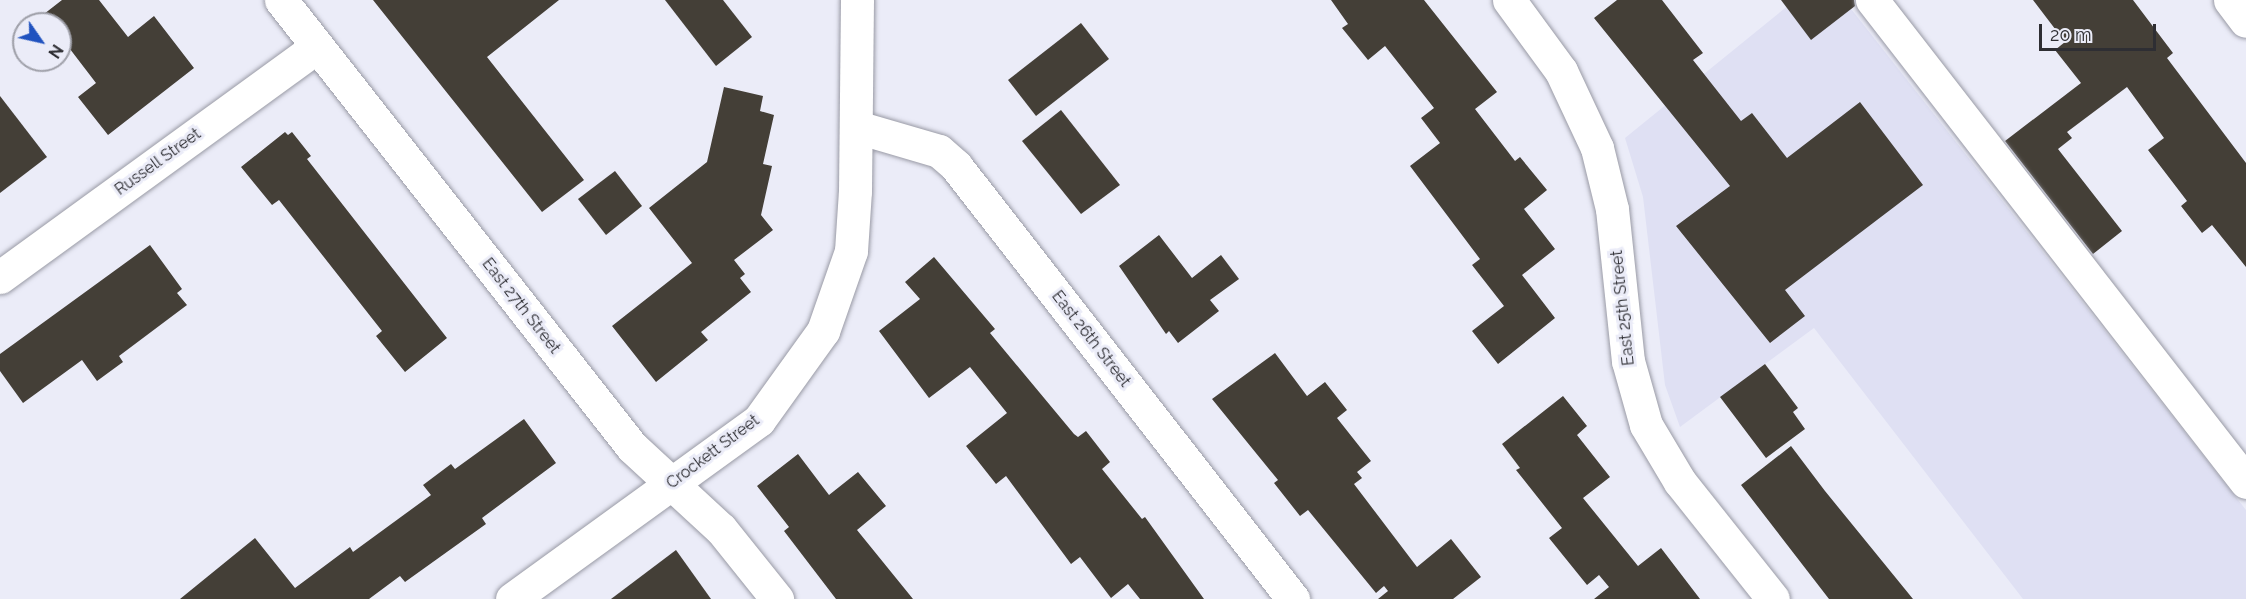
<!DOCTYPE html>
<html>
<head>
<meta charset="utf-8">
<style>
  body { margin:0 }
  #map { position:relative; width:2246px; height:599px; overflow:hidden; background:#ebecf8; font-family:Raleway,sans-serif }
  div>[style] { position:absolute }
  .built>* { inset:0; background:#dfe0f3 }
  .building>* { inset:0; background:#443f37 }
  .roads { filter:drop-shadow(0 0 2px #999aa5) drop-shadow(0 0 2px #999aa5) }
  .minor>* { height:33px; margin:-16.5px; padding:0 16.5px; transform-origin:16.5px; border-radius:16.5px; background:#fff }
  span { translate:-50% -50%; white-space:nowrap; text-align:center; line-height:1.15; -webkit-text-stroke:6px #ebecf8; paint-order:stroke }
  .street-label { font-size:16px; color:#2e2e33 }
  .north { position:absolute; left:12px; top:12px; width:60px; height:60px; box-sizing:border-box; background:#ebecf8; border:2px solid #9fa0a9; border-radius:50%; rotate:124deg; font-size:16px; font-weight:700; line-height:24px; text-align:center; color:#2e2e33 }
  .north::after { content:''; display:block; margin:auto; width:21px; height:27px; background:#2052bf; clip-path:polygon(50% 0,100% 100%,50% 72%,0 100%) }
  .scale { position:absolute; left:2039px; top:24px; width:117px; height:27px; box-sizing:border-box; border:3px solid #2e2e33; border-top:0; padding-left:8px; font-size:18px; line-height:21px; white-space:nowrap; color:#2e2e33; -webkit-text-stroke:4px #ebecf8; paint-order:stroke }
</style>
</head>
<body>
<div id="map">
  <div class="built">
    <div style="clip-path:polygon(1795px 0,1844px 0,2246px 510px,2246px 599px,2023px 599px,1814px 328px,1680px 427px,1665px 385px,1643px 197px,1625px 138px)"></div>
  </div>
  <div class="building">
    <div style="clip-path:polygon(62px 0,99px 0,128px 37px,154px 16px,194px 68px,108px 135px,78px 97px,96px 83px,60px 36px,60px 24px,51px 24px,44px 14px)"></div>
    <div style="clip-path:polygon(373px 0,559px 0,487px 57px,584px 180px,542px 212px)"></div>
    <div style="clip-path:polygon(665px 0,723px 0,752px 37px,716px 66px)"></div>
    <div style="clip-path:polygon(1331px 0,1424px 0,1497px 92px,1475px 109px,1515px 161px,1520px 157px,1547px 190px,1524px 209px,1555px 249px,1522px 275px,1555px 318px,1498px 364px,1472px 331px,1504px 306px,1472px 265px,1480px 259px,1410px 166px,1440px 143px,1421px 118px,1434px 108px,1385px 46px,1368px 60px,1342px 28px,1348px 24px)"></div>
    <div style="clip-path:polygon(1617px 0,1662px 0,1703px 53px,1693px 60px,1741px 121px,1752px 113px,1787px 158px,1860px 102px,1923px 185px,1785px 290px,1805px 316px,1770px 343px,1676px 226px,1730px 186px,1594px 18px)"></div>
    <div style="clip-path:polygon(1781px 0,1854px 0,1855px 6px,1811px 40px)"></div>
    <div style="clip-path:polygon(2033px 0,2133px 0,2173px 53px,2167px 58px,2246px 163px,2246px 267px,2212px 225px,2202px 233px,2181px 206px,2187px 201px,2148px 150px,2164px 138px,2127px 87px,2067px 132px,2072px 138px,2058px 149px,2122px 231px,2093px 254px,2005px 141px,2081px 83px,2055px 50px,2065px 42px)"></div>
    <div style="clip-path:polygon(1081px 23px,1109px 59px,1036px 116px,1008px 80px)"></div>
    <div style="clip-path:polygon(724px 87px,763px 96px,760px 111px,774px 115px,763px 164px,772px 166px,761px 215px,773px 230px,734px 260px,745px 274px,740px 278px,751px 292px,701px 332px,708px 340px,656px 382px,612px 326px,692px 263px,649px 208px,707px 162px)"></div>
    <div style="clip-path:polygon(0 96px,47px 157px,0 193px)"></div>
    <div style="clip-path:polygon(1061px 110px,1120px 185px,1081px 214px,1022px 141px)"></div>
    <div style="clip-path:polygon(285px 132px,288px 135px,292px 132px,311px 156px,307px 159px,447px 338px,405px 372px,376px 336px,382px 331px,279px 200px,272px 205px,241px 167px)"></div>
    <div style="clip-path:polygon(615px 171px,642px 206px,606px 235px,578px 199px)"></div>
    <div style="clip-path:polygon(1159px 235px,1192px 278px,1221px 255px,1239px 279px,1210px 300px,1219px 311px,1178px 343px,1169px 331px,1166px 334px,1119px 266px)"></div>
    <div style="clip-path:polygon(150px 245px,182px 289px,177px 293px,187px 305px,119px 356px,123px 362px,97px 381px,82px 360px,23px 403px,0 371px,0 354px)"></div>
    <div style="clip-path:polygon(934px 257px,995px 329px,990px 333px,1074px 434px,1078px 437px,1086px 431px,1110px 462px,1102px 469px,1142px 519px,1145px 517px,1204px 599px,1140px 599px,1128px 584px,1111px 598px,1080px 557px,1071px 564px,1006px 476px,996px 484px,966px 446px,1007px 413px,970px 367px,929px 398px,879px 331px,920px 299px,905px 282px)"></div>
    <div style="clip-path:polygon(1275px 353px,1307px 396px,1325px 382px,1347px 410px,1337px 418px,1371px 461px,1357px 472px,1362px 478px,1354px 484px,1417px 567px,1451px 539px,1481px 577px,1453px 599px,1378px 599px,1388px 591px,1384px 586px,1376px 593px,1308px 510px,1300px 516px,1274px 483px,1278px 480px,1212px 399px)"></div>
    <div style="clip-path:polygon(1765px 364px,1798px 408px,1793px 412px,1805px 429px,1766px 458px,1720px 397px)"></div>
    <div style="clip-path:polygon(1563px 396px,1587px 426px,1577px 435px,1610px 477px,1583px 498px,1638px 566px,1661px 548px,1700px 599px,1594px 599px,1609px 587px,1599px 575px,1587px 585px,1549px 538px,1562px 528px,1516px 470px,1520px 468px,1502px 444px)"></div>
    <div style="clip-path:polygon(524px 419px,556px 463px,482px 518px,486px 524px,405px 582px,400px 576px,369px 599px,180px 599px,255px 538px,295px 588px,350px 547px,353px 552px,431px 495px,423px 485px,451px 464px,455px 469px)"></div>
    <div style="clip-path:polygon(1791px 446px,1825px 491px,1913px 599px,1829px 599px,1741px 485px)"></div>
    <div style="clip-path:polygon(798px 454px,829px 495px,858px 472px,886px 506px,857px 530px,913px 599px,836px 599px,784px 531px,789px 527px,757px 486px)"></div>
    <div style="clip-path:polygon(676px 550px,711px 599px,611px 599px)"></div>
  </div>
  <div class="roads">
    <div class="minor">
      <div style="left:281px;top:0;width:568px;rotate:51.86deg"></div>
      <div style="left:632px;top:447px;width:121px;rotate:42.7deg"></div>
      <div style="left:721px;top:529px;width:90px;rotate:51.3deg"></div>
      <div style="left:1509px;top:0;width:88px;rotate:53.8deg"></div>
      <div style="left:1561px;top:71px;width:85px;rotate:64.9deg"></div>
      <div style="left:1597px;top:148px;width:63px;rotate:76.2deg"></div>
      <div style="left:1612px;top:209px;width:153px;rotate:84deg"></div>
      <div style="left:1628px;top:361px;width:66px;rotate:74.3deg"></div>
      <div style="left:1646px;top:425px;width:66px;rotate:59.2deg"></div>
      <div style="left:1680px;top:482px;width:149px;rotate:51.5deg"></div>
      <div style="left:1872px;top:0;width:610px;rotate:52.19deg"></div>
      <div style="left:2230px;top:0;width:26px;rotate:53deg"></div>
      <div style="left:857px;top:127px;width:85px;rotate:16.3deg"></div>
      <div style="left:939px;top:151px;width:23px;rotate:41deg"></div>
      <div style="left:956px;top:166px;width:549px;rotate:52.11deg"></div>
      <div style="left:0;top:277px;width:392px;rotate:-36deg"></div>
      <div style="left:512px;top:599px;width:305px;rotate:-35.9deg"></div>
      <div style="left:759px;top:420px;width:110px;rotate:-54.3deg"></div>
      <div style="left:823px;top:331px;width:85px;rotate:-70.7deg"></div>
      <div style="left:851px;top:251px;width:60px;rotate:-86.2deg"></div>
      <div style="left:855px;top:191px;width:191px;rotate:-89.4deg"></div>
    </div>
  </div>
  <div class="street-label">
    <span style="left:158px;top:162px;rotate:-36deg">Russell Street</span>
    <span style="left:521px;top:306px;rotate:52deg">East 27th Street</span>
    <span style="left:1623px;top:308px;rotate:-96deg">East 25th Street</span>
    <span style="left:1091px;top:339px;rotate:52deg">East 26th Street</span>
    <span style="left:713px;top:452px;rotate:-37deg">Crockett Street</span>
  </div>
  <div class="north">N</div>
  <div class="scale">20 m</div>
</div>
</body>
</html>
